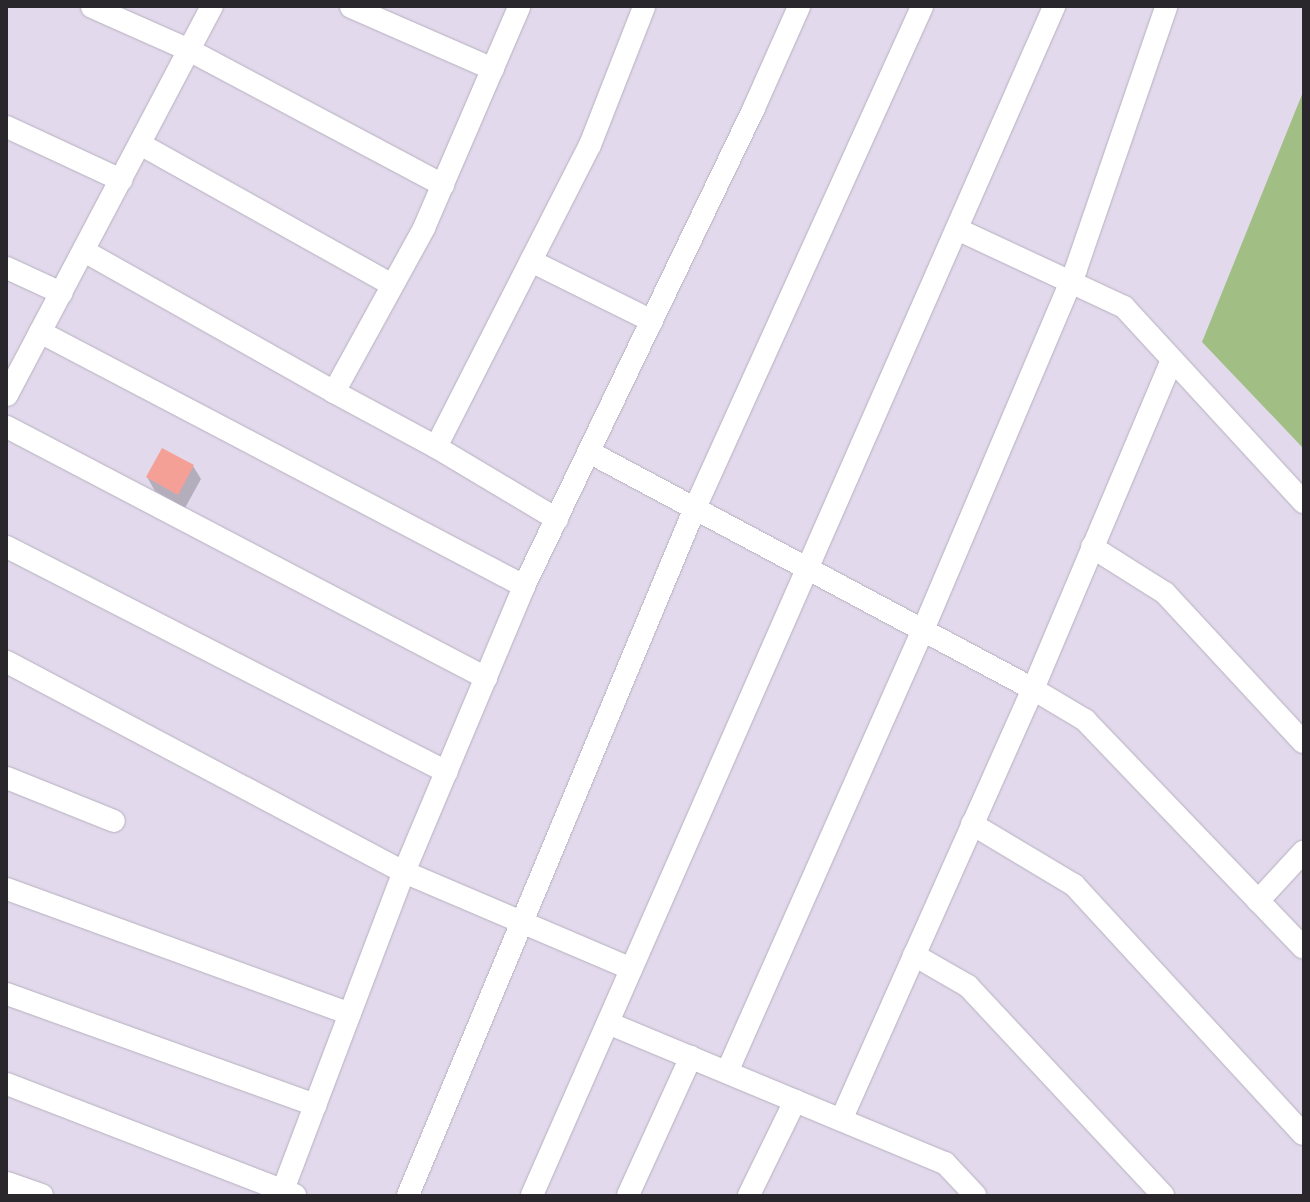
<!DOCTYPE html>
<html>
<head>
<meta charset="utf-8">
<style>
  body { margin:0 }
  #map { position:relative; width:1310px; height:1202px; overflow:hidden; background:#e2daec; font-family:"Titillium Web",sans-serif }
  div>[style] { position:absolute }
  .green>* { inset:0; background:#a1bf84 }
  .shadow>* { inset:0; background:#0003 }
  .building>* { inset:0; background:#f5a096 }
  .roads { filter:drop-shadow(0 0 1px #b6afbf) drop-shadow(0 0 1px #b6afbf) }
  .street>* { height:22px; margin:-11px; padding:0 11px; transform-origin:11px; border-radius:11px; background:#fff }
  .secondary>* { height:22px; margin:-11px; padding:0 11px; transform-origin:11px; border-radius:11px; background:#fff }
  span { translate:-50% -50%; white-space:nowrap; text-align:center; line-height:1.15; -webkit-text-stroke:3px #fff; paint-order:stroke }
  .frame { position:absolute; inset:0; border:8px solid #29262c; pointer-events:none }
</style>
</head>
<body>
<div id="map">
  <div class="green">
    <div style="clip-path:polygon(1303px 92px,1303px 448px,1202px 342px)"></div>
  </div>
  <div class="shadow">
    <div style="clip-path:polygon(193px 466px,201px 479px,185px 508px,155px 491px,147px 477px)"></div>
  </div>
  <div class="building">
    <div style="clip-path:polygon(162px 448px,194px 465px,178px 495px,146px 477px)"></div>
  </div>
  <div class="roads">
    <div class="street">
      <div style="left:92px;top:7px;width:106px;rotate:23.9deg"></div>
      <div style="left:189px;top:50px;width:288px;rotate:28deg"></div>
      <div style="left:351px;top:7px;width:155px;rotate:23.6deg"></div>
      <div style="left:7px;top:127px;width:126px;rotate:24.9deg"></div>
      <div style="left:140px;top:144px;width:289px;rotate:29.2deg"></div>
      <div style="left:957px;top:229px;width:184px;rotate:25deg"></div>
      <div style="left:1124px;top:307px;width:265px;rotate:47.4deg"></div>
      <div style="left:84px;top:251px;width:287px;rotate:29.4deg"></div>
      <div style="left:334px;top:392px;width:116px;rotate:28.3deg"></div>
      <div style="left:436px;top:447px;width:141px;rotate:30.8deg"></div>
      <div style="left:531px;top:261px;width:135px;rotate:26.4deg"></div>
      <div style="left:7px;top:268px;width:60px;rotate:24.8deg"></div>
      <div style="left:40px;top:332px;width:547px;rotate:27.69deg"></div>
      <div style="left:334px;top:392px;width:187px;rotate:-61.2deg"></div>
      <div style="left:424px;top:228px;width:241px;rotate:-66.7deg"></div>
      <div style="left:7px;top:395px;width:439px;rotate:-62.2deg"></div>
      <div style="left:7px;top:427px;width:541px;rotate:27.65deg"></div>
      <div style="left:436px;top:447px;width:339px;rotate:-63deg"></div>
      <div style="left:590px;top:145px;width:148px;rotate:-68.6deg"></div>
      <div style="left:589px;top:452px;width:503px;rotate:28.09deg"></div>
      <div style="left:1033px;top:689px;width:61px;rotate:30.8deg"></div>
      <div style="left:1085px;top:720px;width:315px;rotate:46.2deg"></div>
      <div style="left:7px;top:547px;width:494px;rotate:27.1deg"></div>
      <div style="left:1092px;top:547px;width:86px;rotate:32.2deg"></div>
      <div style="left:1165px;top:593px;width:203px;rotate:47.2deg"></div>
      <div style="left:7px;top:662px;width:449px;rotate:27.9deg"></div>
      <div style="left:404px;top:872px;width:247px;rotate:23.1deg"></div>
      <div style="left:7px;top:778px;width:115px;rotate:21.9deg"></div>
      <div style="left:972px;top:824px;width:119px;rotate:30.9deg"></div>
      <div style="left:1074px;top:885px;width:338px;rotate:47.4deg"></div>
      <div style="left:7px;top:889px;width:365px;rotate:20deg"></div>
      <div style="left:1258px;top:901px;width:67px;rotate:-47.4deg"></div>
      <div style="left:914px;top:955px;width:62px;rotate:29.9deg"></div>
      <div style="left:968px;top:986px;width:286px;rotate:47deg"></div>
      <div style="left:7px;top:994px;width:328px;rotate:19.8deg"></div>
      <div style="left:608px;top:1023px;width:365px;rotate:22.6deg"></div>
      <div style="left:945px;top:1163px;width:44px;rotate:46.8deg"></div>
      <div style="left:727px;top:1072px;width:484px;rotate:-66.1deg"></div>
      <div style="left:923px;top:630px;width:392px;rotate:-67deg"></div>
      <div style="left:1076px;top:269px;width:277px;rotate:-71deg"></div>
      <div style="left:7px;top:1084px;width:309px;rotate:21.1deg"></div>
      <div style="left:841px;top:1120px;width:472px;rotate:-66deg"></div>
      <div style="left:1033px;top:689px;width:357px;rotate:-67.1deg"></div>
      <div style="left:7px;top:1183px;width:37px;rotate:19deg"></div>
      <div style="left:408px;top:1195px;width:745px;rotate:-67.33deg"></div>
      <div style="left:695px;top:508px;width:550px;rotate:-65.63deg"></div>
      <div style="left:532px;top:1195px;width:1298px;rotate:-66.28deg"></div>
      <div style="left:628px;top:1195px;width:152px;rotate:-65.5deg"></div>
      <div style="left:749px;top:1195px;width:105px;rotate:-63.9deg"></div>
    </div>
    <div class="secondary">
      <div style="left:281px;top:1195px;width:346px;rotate:-69.2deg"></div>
      <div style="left:404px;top:872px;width:310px;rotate:-67.2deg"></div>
      <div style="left:524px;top:586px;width:530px;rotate:-64.3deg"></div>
      <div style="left:754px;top:108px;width:111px;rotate:-66deg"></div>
    </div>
  </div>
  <div class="frame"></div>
</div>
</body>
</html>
